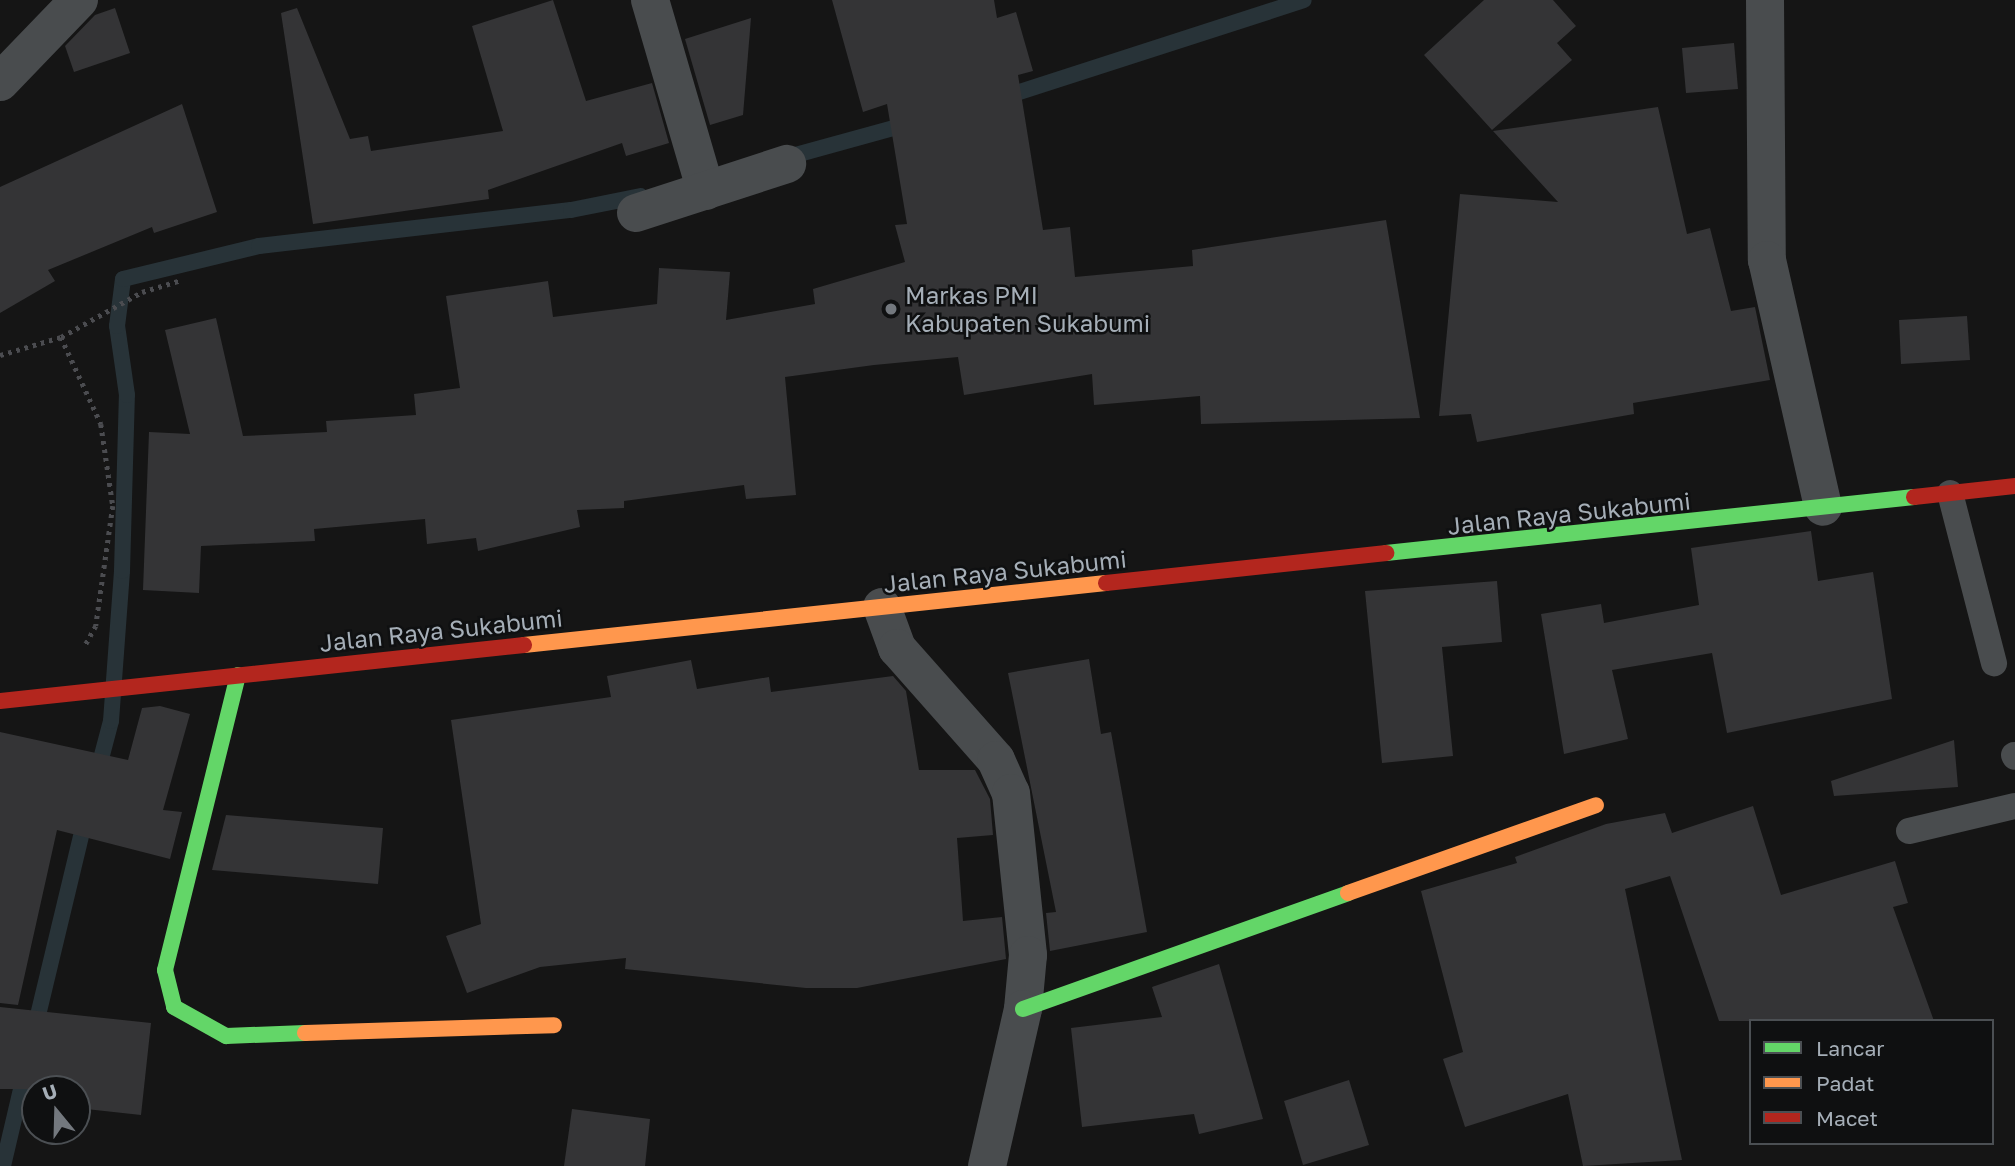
<!DOCTYPE html>
<html>
<head>
<meta charset="utf-8">
<style>
  body { margin:0 }
  #map { position:relative; width:2015px; height:1166px; overflow:hidden; background:#151515; font-family:"Golos Text",sans-serif }
  div>[style] { position:absolute }
  .stream>* { height:16px; margin:-8px; padding:0 8px; transform-origin:8px; border-radius:8px; background:#283338 }
  .building>* { inset:0; background:#343436 }
  .path>* { height:4.5px; margin-top:-2.25px; transform-origin:0; background:repeating-linear-gradient(90deg,#4b4c50 0 3.5px,transparent 0 8.5px) }
  .lane>* { height:26px; margin:-13px; padding:0 13px; transform-origin:13px; border-radius:13px; background:#494c4e }
  .street>* { height:38px; margin:-19px; padding:0 19px; transform-origin:19px; border-radius:19px; background:#494c4e }
  .fast>* { height:16px; margin:-8px; padding:0 8px; transform-origin:8px; border-radius:8px; background:#63d668 }
  .slow>* { height:16px; margin:-8px; padding:0 8px; transform-origin:8px; border-radius:8px; background:#ff974d }
  .jam>* { height:16px; margin:-8px; padding:0 8px; transform-origin:8px; border-radius:8px; background:#b3261e }
  .dots>* { width:19px; height:19px; translate:-50% -50%; box-sizing:border-box; border:4px solid #0f1011; border-radius:50% }
  span { translate:-50% -50%; white-space:nowrap; text-align:center; line-height:1.15; -webkit-text-stroke:5px #0f1011; paint-order:stroke }
  .poi-label { font-size:24px; color:#a5aeb7 }
  .left { translate:0 -50%; text-align:left }
  .street-label { font-size:24px; color:#a5aeb7 }
  .legend { position:absolute; left:1749px; top:1019px; width:245px; height:126px; box-sizing:border-box; background:#0f1011; border:2px solid #4b4f53; margin:0; padding:9px 12px; list-style:none; font-size:21px; color:#a5aeb7 }
  .legend li { display:flex; align-items:center; gap:14px; height:35px }
  .legend b { width:35px; border:2px solid #4b4f53 }
  .north { position:absolute; left:21px; top:1075px; width:70px; height:70px; box-sizing:border-box; background:#0f1011; border:2px solid #4b4f53; border-radius:50%; rotate:341deg; font-size:19px; font-weight:700; line-height:28px; text-align:center; color:#a5aeb7 }
  .north::after { content:''; display:block; margin:auto; width:24px; height:32px; background:#73787e; clip-path:polygon(50% 0,100% 100%,50% 72%,0 100%) }
</style>
</head>
<body>
<div id="map">
  <div class="stream">
    <div style="left:1001px;top:98px;width:318px;rotate:-17.9deg"></div>
    <div style="left:781px;top:159px;width:136px;rotate:-15.4deg"></div>
    <div style="left:97px;top:774px;width:55px;rotate:-75.2deg"></div>
    <div style="left:111px;top:721px;width:150px;rotate:-85.8deg"></div>
    <div style="left:122px;top:571px;width:176px;rotate:-88.4deg"></div>
    <div style="left:127px;top:395px;width:70px;rotate:-98.2deg"></div>
    <div style="left:117px;top:326px;width:47px;rotate:-82.7deg"></div>
    <div style="left:123px;top:279px;width:140px;rotate:-13.6deg"></div>
    <div style="left:259px;top:246px;width:314px;rotate:-6.6deg"></div>
    <div style="left:571px;top:210px;width:71px;rotate:-11.3deg"></div>
    <div style="left:34px;top:1032px;width:222px;rotate:-76.5deg"></div>
    <div style="left:3px;top:1166px;width:101px;rotate:-76.8deg"></div>
  </div>
  <div class="building">
    <div style="clip-path:polygon(553px 0,586px 101px,652px 83px,669px 143px,626px 156px,622px 143px,488px 190px,489px 199px,313px 224px,281px 13px,297px 8px,350px 139px,368px 136px,371px 151px,503px 131px,472px 26px)"></div>
    <div style="clip-path:polygon(832px 0,994px 0,997px 18px,1016px 12px,1033px 71px,1018px 75px,1043px 230px,1070px 227px,1075px 277px,1193px 266px,1192px 250px,1386px 220px,1420px 418px,1201px 424px,1200px 396px,1094px 405px,1092px 374px,964px 395px,958px 357px,874px 365px,785px 377px,796px 495px,746px 499px,744px 485px,624px 501px,624px 508px,577px 510px,580px 527px,478px 551px,476px 538px,427px 544px,425px 519px,314px 529px,315px 541px,201px 546px,199px 593px,143px 590px,149px 432px,190px 434px,165px 330px,216px 318px,243px 436px,327px 432px,326px 421px,416px 415px,414px 394px,460px 388px,446px 296px,548px 281px,553px 317px,657px 304px,659px 268px,730px 272px,726px 320px,815px 304px,813px 289px,905px 262px,895px 225px,907px 224px,887px 104px,863px 112px)"></div>
    <div style="clip-path:polygon(1484px 0,1553px 0,1576px 26px,1557px 43px,1572px 60px,1492px 130px,1424px 55px)"></div>
    <div style="clip-path:polygon(115px 8px,130px 53px,74px 72px,65px 46px,95px 15px)"></div>
    <div style="clip-path:polygon(751px 18px,743px 115px,710px 125px,685px 39px)"></div>
    <div style="clip-path:polygon(1734px 43px,1738px 89px,1686px 93px,1682px 48px)"></div>
    <div style="clip-path:polygon(182px 104px,217px 212px,154px 233px,152px 227px,48px 270px,55px 281px,0 313px,0 187px)"></div>
    <div style="clip-path:polygon(1658px 107px,1687px 234px,1710px 228px,1731px 311px,1755px 307px,1770px 380px,1633px 403px,1634px 414px,1477px 442px,1471px 414px,1439px 416px,1460px 194px,1558px 202px,1493px 131px)"></div>
    <div style="clip-path:polygon(1967px 316px,1970px 360px,1901px 364px,1899px 320px)"></div>
    <div style="clip-path:polygon(1811px 531px,1818px 581px,1873px 572px,1892px 699px,1727px 733px,1712px 653px,1612px 670px,1628px 739px,1564px 754px,1541px 614px,1601px 604px,1604px 623px,1699px 605px,1691px 548px)"></div>
    <div style="clip-path:polygon(1497px 581px,1502px 642px,1442px 647px,1453px 756px,1382px 763px,1365px 591px)"></div>
    <div style="clip-path:polygon(1089px 659px,1101px 734px,1111px 732px,1147px 932px,1050px 951px,1046px 913px,1056px 912px,1008px 673px)"></div>
    <div style="clip-path:polygon(691px 660px,697px 689px,769px 677px,771px 692px,893px 676px,906px 691px,919px 770px,975px 770px,990px 799px,993px 835px,957px 838px,963px 921px,1002px 917px,1006px 959px,857px 988px,806px 988px,625px 969px,626px 958px,540px 967px,467px 993px,446px 936px,481px 924px,451px 720px,611px 697px,607px 676px)"></div>
    <div style="clip-path:polygon(160px 706px,190px 714px,163px 810px,182px 812px,170px 859px,57px 830px,18px 1005px,0 1003px,0 732px,128px 760px,142px 708px)"></div>
    <div style="clip-path:polygon(1954px 740px,1958px 787px,1834px 796px,1831px 781px)"></div>
    <div style="clip-path:polygon(1753px 806px,1781px 895px,1895px 861px,1908px 903px,1893px 907px,1934px 1021px,1719px 1021px,1670px 876px,1625px 889px,1682px 1160px,1583px 1166px,1568px 1094px,1465px 1127px,1443px 1059px,1463px 1052px,1421px 891px,1517px 863px,1515px 857px,1606px 824px,1665px 813px,1672px 833px)"></div>
    <div style="clip-path:polygon(226px 815px,383px 828px,378px 884px,212px 870px)"></div>
    <div style="clip-path:polygon(1219px 964px,1263px 1119px,1199px 1134px,1194px 1114px,1082px 1127px,1071px 1028px,1162px 1017px,1152px 987px)"></div>
    <div style="clip-path:polygon(0 1007px,151px 1023px,141px 1115px,77px 1108px,77px 1089px,0 1089px)"></div>
    <div style="clip-path:polygon(1349px 1080px,1369px 1145px,1303px 1165px,1284px 1101px)"></div>
    <div style="clip-path:polygon(572px 1109px,650px 1119px,645px 1166px,564px 1166px)"></div>
  </div>
  <div class="path">
    <div style="left:61px;top:337px;width:96px;rotate:65.3deg"></div>
    <div style="left:101px;top:424px;width:83px;rotate:81.7deg"></div>
    <div style="left:113px;top:506px;width:121px;rotate:98.1deg"></div>
    <div style="left:96px;top:626px;width:21px;rotate:119deg"></div>
    <div style="left:0;top:355px;width:64px;rotate:-16.4deg"></div>
    <div style="left:61px;top:337px;width:93px;rotate:-29.1deg"></div>
    <div style="left:142px;top:292px;width:38px;rotate:-17deg"></div>
  </div>
  <div class="lane">
    <div style="left:1950px;top:493px;width:176px;rotate:75.5deg"></div>
    <div style="left:2014px;top:755px;width:2px;rotate:63deg"></div>
    <div style="left:1909px;top:831px;width:109px;rotate:-13.3deg"></div>
  </div>
  <div class="street">
    <div style="left:650px;top:0;width:199px;rotate:73.7deg"></div>
    <div style="left:1765px;top:0;width:260px;rotate:89.6deg"></div>
    <div style="left:1767px;top:260px;width:253px;rotate:77.2deg"></div>
    <div style="left:0;top:82px;width:114px;rotate:-46.1deg"></div>
    <div style="left:636px;top:213px;width:159px;rotate:-18deg"></div>
    <div style="left:882px;top:607px;width:44px;rotate:69.9deg"></div>
    <div style="left:897px;top:648px;width:149px;rotate:48.5deg"></div>
    <div style="left:996px;top:760px;width:36px;rotate:66deg"></div>
    <div style="left:1011px;top:793px;width:163px;rotate:84deg"></div>
    <div style="left:1028px;top:955px;width:54px;rotate:95.3deg"></div>
    <div style="left:1023px;top:1009px;width:161px;rotate:102.9deg"></div>
  </div>
  <div class="fast">
    <div style="left:1386px;top:553px;width:531px;rotate:-6.05deg"></div>
    <div style="left:238px;top:675px;width:304px;rotate:103.9deg"></div>
    <div style="left:165px;top:970px;width:38px;rotate:76deg"></div>
    <div style="left:174px;top:1007px;width:60px;rotate:29.1deg"></div>
    <div style="left:226px;top:1036px;width:79px;rotate:-2.2deg"></div>
    <div style="left:1023px;top:1009px;width:345px;rotate:-19.6deg"></div>
  </div>
  <div class="slow">
    <div style="left:524px;top:645px;width:585px;rotate:-6.08deg"></div>
    <div style="left:1348px;top:893px;width:263px;rotate:-19.5deg"></div>
    <div style="left:305px;top:1033px;width:249px;rotate:-1.8deg"></div>
  </div>
  <div class="jam">
    <div style="left:1914px;top:497px;width:102px;rotate:-6.2deg"></div>
    <div style="left:1106px;top:583px;width:282px;rotate:-6.1deg"></div>
    <div style="left:0;top:701px;width:527px;rotate:-6.1deg"></div>
  </div>
  <div class="dots">
    <div style="left:891px;top:309px;background:#73787e"></div>
  </div>
  <div class="poi-label">
    <span class="left" style="left:905px;top:309px">Markas PMI<br>Kabupaten Sukabumi</span>
  </div>
  <div class="street-label">
    <span style="left:1569px;top:513px;rotate:-6deg">Jalan Raya Sukabumi</span>
    <span style="left:1005px;top:571px;rotate:-6deg">Jalan Raya Sukabumi</span>
    <span style="left:441px;top:630px;rotate:-6deg">Jalan Raya Sukabumi</span>
  </div>
  <ul class="legend">
  <li><b style="height:9px;background:#63d668"></b>Lancar</li>
  <li><b style="height:9px;background:#ff974d"></b>Padat</li>
  <li><b style="height:9px;background:#b3261e"></b>Macet</li>
  </ul>
  <div class="north">U</div>
</div>
</body>
</html>
